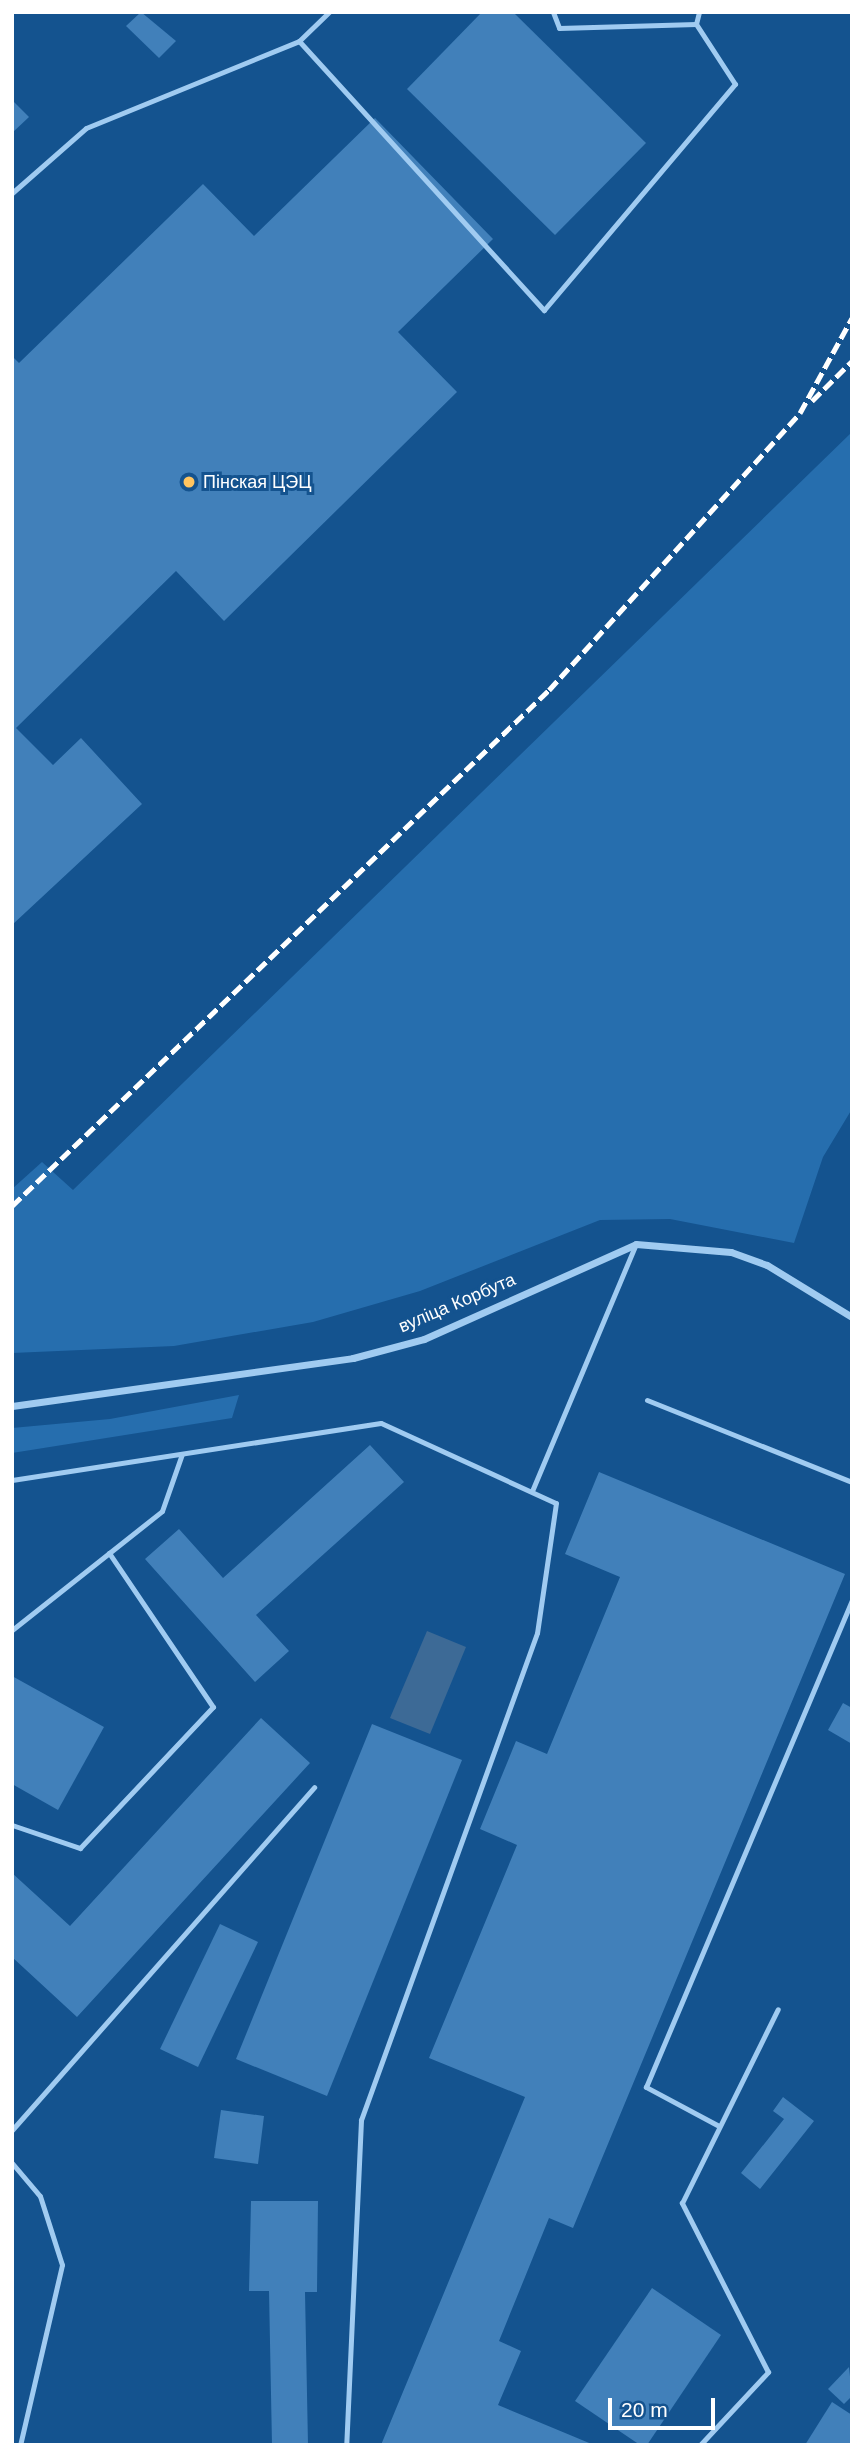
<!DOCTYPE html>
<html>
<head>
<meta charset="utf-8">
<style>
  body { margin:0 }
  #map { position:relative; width:864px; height:2457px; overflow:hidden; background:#14538f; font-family:Helvetica,sans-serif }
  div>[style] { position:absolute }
  .green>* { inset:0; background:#266eae }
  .water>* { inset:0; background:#3d6a96 }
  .building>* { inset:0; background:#4180ba }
  .lane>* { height:5px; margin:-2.5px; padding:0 2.5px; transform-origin:2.5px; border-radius:2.5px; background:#a0cbf1 }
  .street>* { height:7px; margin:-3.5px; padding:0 3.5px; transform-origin:3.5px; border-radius:3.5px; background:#a0cbf1 }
  .rail>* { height:5px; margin-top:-2.5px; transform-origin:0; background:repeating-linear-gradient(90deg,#fff 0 12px,transparent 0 17px) }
  .dots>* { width:19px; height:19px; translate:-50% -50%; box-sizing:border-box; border:4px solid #14538f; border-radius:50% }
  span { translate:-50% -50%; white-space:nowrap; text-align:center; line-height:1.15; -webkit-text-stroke:6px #14538f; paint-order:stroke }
  .poi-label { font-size:18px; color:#fff }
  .left { translate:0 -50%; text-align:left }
  .street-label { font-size:18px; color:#fff }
  .frame { position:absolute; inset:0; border:14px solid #fff; pointer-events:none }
  .scale { position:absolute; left:608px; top:2398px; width:107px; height:32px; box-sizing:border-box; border:4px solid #fff; border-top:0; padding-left:9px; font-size:21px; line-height:24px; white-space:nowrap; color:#fff; -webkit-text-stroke:5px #14538f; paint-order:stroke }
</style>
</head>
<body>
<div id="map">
  <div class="green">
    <div style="clip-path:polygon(852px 432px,852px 1109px,823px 1157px,794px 1243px,670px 1219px,600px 1220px,420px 1291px,313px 1322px,174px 1346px,12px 1353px,12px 1189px,42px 1162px,73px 1190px)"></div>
    <div style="clip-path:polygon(239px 1395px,232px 1418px,12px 1453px,12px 1428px,110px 1419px)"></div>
  </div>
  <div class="water">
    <div style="clip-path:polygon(427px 1631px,466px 1647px,430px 1734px,390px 1718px)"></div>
  </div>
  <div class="building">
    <div style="clip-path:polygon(141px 12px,176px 41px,159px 58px,126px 26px)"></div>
    <div style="clip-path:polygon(482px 12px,513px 12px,646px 143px,555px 235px,407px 89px)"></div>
    <div style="clip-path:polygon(12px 100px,29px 117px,12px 133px)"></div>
    <div style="clip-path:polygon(375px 118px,493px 239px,398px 332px,457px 392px,224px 621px,176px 571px,16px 728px,53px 765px,81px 738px,142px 804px,12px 925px,12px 356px,19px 363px,203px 184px,254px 236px)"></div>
    <div style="clip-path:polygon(370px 1445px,404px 1482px,256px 1615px,289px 1651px,255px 1682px,145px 1559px,179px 1529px,223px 1578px)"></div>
    <div style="clip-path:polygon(599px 1472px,845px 1574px,573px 2228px,549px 2218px,499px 2341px,521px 2351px,498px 2405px,594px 2445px,381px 2445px,525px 2097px,429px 2058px,517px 1845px,480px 1829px,516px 1741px,547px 1754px,620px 1577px,565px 1554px)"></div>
    <div style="clip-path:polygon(12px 1676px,104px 1727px,58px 1810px,12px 1784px)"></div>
    <div style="clip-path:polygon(843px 1703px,852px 1708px,852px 1744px,828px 1730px)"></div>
    <div style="clip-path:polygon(261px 1718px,310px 1763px,77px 2017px,12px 1957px,12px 1873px,70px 1926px)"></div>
    <div style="clip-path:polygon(372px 1724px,462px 1760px,327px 2096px,236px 2059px)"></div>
    <div style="clip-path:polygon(220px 1924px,258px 1942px,198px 2067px,160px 2049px)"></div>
    <div style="clip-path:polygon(783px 2097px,814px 2121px,760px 2189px,741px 2173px,784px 2119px,773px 2111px)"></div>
    <div style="clip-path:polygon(221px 2110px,264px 2116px,258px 2164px,214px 2158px)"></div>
    <div style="clip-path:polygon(251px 2201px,318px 2201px,317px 2292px,305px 2292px,308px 2445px,272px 2445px,269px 2291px,249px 2291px)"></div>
    <div style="clip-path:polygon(652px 2288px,721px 2335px,647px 2445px,640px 2445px,575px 2401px)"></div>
    <div style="clip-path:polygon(849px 2367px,852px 2396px,844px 2404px,828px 2389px)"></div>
    <div style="clip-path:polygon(832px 2402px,852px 2415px,852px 2445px,805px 2445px)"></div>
  </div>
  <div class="lane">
    <div style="left:329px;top:12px;width:42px;rotate:136deg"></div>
    <div style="left:299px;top:41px;width:364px;rotate:47.7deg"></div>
    <div style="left:544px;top:310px;width:296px;rotate:-49.8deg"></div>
    <div style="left:735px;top:84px;width:72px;rotate:-123deg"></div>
    <div style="left:696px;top:24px;width:12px;rotate:-76deg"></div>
    <div style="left:553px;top:12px;width:17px;rotate:69deg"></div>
    <div style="left:559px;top:28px;width:137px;rotate:-1.7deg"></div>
    <div style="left:12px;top:193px;width:98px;rotate:-41.3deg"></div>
    <div style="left:86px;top:128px;width:230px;rotate:-22.2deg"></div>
    <div style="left:647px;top:1400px;width:221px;rotate:21.8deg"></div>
    <div style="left:12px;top:1480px;width:373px;rotate:-8.8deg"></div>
    <div style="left:381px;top:1423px;width:192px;rotate:24.6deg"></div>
    <div style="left:556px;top:1503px;width:131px;rotate:98.3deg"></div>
    <div style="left:537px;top:1633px;width:518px;rotate:109.87deg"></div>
    <div style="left:361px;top:2120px;width:325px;rotate:92.6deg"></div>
    <div style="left:532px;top:1491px;width:268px;rotate:-67.2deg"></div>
    <div style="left:12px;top:1630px;width:191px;rotate:-38.4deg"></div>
    <div style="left:162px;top:1511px;width:60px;rotate:-70.7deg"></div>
    <div style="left:12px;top:1825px;width:72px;rotate:18.7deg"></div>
    <div style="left:80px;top:1848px;width:194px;rotate:-46.7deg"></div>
    <div style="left:213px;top:1707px;width:186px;rotate:-124deg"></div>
    <div style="left:719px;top:2126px;width:83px;rotate:-151.9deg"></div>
    <div style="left:646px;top:2087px;width:529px;rotate:-67.07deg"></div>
    <div style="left:12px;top:2130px;width:457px;rotate:-48.6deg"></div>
    <div style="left:12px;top:2163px;width:43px;rotate:49.7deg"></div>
    <div style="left:40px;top:2196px;width:72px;rotate:72.3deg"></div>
    <div style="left:62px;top:2265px;width:185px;rotate:103.1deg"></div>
    <div style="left:700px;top:2445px;width:100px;rotate:-47deg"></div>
    <div style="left:768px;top:2372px;width:190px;rotate:-117deg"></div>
    <div style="left:682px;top:2203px;width:216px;rotate:-63.7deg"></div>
  </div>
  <div class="street">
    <div style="left:12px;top:1406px;width:344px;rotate:-8deg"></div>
    <div style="left:353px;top:1358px;width:73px;rotate:-15deg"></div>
    <div style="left:424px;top:1339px;width:232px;rotate:-24.1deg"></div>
    <div style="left:636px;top:1244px;width:95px;rotate:4.8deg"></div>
    <div style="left:731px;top:1252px;width:38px;rotate:20deg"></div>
    <div style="left:767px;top:1265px;width:100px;rotate:31.5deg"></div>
  </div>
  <div class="rail">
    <div style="left:812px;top:401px;width:57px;rotate:-45deg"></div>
    <div style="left:12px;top:1206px;width:745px;rotate:-43.86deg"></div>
    <div style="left:549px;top:690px;width:374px;rotate:-47.8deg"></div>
    <div style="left:800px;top:413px;width:108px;rotate:-61.3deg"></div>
  </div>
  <div class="dots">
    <div style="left:189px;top:482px;background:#ffc560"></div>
  </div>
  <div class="poi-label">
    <span class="left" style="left:203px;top:482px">Пінская ЦЭЦ</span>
  </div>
  <div class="street-label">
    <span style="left:457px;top:1303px;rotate:-23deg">вуліца Корбута</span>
  </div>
  <div class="frame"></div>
  <div class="scale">20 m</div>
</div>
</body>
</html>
